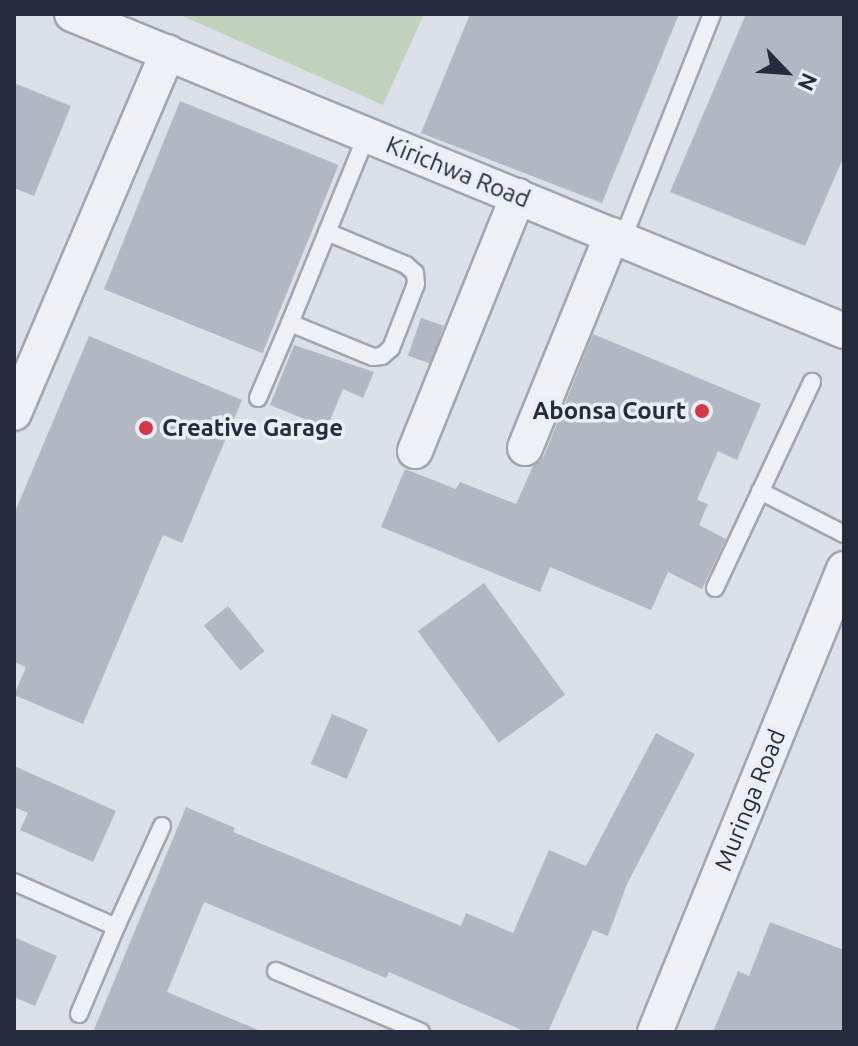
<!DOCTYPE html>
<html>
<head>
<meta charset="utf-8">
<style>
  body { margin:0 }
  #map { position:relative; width:858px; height:1046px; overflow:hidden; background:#dbdfe7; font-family:Ubuntu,sans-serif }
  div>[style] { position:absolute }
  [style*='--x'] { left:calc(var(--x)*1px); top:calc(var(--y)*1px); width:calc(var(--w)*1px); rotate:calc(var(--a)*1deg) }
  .green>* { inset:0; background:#c0d1bc }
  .building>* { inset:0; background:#b2b8c3; transform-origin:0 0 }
  .roads { filter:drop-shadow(2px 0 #a1a6b1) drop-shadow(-2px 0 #a1a6b1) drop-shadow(0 2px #a1a6b1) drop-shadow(0 -2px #a1a6b1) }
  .service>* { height:16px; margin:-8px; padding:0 8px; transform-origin:8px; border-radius:8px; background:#eef0f5 }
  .minor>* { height:34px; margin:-17px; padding:0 17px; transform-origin:17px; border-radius:17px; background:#eef0f5 }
  .dots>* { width:22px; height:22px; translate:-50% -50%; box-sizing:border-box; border:4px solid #eaeef4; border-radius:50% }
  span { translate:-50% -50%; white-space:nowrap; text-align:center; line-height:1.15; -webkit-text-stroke:7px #eaeef4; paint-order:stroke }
  .street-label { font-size:24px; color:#252c3d }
  .poi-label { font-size:24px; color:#252c3d; font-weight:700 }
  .right { translate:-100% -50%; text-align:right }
  .left { translate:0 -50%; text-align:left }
  .frame { position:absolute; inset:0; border:16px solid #252c3d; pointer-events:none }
  .north { position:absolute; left:746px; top:32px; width:80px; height:80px; -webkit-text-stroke:6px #eaeef4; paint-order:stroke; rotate:115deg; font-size:22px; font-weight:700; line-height:32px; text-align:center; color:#252c3d }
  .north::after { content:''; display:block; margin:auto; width:28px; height:36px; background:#252c3d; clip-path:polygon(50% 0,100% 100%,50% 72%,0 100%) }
</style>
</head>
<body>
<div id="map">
  <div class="green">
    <div style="clip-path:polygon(178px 14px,424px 14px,383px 105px)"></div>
  </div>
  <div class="building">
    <div style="clip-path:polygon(470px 14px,679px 14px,602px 203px,421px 133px)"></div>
    <div style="clip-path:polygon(746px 14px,844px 14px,844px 156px,805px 246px,670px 192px)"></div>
    <div style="clip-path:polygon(14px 83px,71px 106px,34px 196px,14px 188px)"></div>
    <div style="left:180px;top:101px;width:171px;height:203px;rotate:22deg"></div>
    <div style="left:421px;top:318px;width:24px;height:40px;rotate:19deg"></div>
    <div style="clip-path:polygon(593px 334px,761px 404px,737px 460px,718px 451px,697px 500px,708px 504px,699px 525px,726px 539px,702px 589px,668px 572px,651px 610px,550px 567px,540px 592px,381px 527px,405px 469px,456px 489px,460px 482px,516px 504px,533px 466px,544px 456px)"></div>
    <div style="clip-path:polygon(89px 336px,242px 400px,182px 543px,163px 535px,83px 724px,14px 695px,26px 667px,14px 662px,14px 514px)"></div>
    <div style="clip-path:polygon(294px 345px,374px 372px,363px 398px,343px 389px,327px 428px,270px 405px)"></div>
    <div style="left:484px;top:583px;width:138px;height:82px;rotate:54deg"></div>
    <div style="left:228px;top:606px;width:58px;height:31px;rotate:51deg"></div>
    <div style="left:332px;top:714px;width:39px;height:54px;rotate:23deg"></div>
    <div style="clip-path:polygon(656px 733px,695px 754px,627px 884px,608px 936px,593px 930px,548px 1032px,526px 1032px,389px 972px,386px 978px,204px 902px,167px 992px,263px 1032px,93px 1032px,186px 807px,235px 828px,233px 832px,461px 926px,466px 913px,513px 933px,549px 850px,586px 866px)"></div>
    <div style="clip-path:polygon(14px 766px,116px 811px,93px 862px,20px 830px,28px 813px,14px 807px)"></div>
    <div style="clip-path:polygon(770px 922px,844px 950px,844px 1032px,713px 1032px,738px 971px,749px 976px)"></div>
    <div style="clip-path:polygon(14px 937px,57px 956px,35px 1006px,14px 997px)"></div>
  </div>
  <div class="roads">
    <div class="service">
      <div style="--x:327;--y:232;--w:86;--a:22.7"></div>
      <div style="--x:406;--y:265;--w:12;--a:42"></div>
      <div style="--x:415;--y:273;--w:11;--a:85"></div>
      <div style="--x:416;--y:284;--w:69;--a:111.3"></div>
      <div style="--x:391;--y:348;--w:12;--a:138"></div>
      <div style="--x:382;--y:356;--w:9;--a:174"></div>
      <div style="--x:373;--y:357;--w:90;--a:-157.7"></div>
      <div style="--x:290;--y:323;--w:204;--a:-67.8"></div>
      <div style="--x:623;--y:238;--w:241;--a:-68.3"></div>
      <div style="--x:258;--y:398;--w:82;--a:-66.9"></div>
      <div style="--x:760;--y:491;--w:94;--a:27.1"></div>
      <div style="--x:715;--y:588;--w:228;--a:-64.8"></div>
      <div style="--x:14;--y:882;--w:111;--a:23.8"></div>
      <div style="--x:116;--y:927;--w:111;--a:-65.5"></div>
      <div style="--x:276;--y:971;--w:157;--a:22.8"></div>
      <div style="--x:79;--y:1014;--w:95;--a:-67"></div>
    </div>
    <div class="minor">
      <div style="--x:72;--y:14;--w:835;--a:22.32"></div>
      <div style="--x:14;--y:413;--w:392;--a:-66.9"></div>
      <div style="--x:525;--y:448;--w:230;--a:-67.8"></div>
      <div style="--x:415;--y:451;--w:275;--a:-68"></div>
      <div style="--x:655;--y:1032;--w:500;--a:-67.79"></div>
    </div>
  </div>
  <div class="dots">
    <div style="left:702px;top:411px;background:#d43847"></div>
    <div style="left:146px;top:428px;background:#d43847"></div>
  </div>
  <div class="street-label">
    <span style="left:458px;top:172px;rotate:22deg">Kirichwa Road</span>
    <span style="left:750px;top:800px;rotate:-68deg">Muringa Road</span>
  </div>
  <div class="poi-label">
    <span class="right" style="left:686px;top:411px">Abonsa Court</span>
    <span class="left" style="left:162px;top:428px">Creative Garage</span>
  </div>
  <div class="frame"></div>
  <div class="north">N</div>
</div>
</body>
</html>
